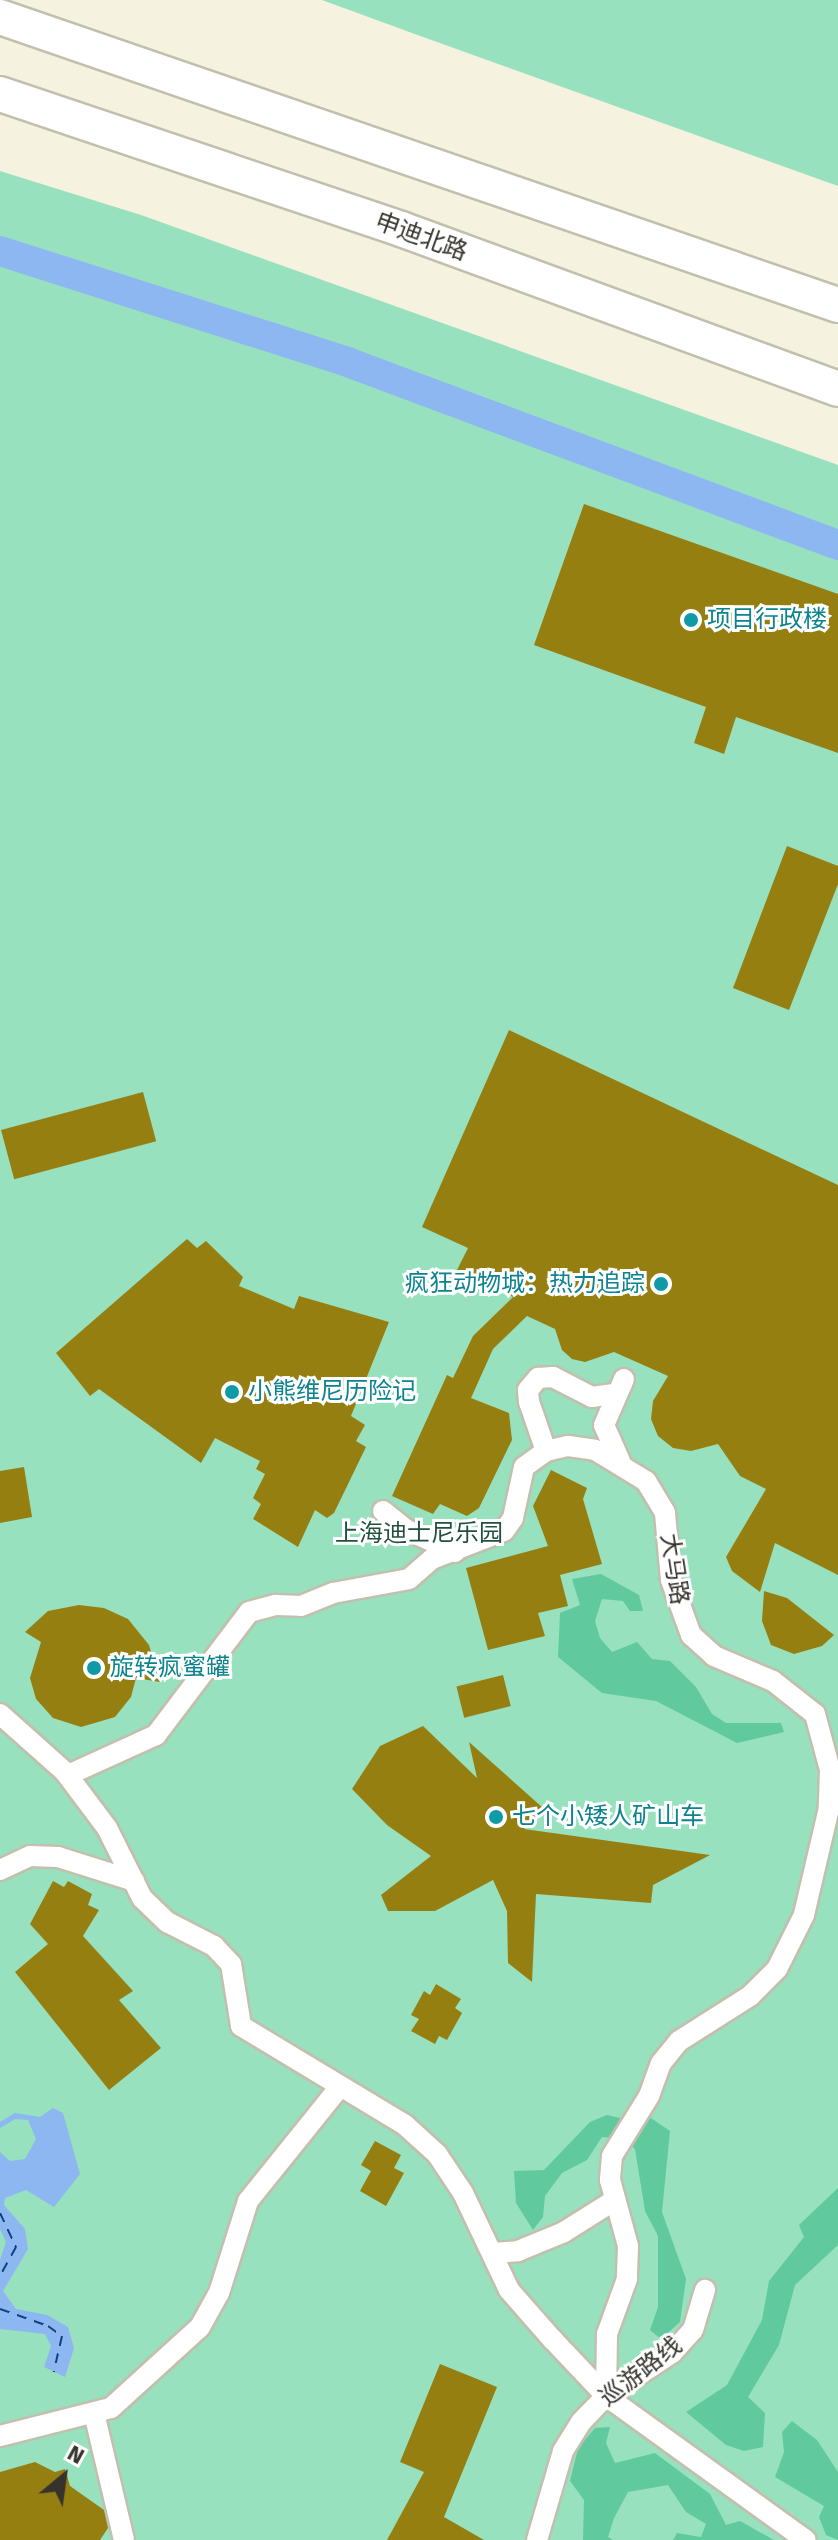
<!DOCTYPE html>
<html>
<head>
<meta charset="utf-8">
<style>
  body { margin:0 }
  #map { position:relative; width:838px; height:2540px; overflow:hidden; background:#f6f2e0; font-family:"Fira Sans","Noto Sans SC",sans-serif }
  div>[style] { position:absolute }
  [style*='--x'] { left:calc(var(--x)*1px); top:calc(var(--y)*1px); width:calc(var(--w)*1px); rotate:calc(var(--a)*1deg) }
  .green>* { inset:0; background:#97e1bf }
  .forest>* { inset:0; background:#60ca9e }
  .water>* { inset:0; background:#8db7f1 }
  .canal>* { height:30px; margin:-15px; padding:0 15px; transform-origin:15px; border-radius:15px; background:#8db7f1 }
  .ferry>* { height:2px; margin-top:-1px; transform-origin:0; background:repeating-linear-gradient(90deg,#0f4181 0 10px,transparent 0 18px) }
  .building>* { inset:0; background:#967f11; transform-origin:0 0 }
  .roads { filter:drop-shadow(2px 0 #c3bfad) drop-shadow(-2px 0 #c3bfad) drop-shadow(0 2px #c3bfad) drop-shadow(0 -2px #c3bfad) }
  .pedestrian>* { height:20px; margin:-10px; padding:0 10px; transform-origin:10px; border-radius:10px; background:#fff }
  .tertiary>* { height:34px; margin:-17px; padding:0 17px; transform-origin:17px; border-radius:17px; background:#fff }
  .dots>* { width:22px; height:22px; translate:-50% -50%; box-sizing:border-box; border:4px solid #fff; border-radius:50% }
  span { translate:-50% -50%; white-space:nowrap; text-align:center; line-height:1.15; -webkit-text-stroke:6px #fff; paint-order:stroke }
  .street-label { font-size:24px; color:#35332c }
  .culture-label { font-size:24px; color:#0d838f }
  .left { translate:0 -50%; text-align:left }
  .right { translate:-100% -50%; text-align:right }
  .park-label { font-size:24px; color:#23503e }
  .north { position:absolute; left:24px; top:2436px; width:80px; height:80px; -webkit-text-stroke:6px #fff; paint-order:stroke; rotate:29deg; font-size:22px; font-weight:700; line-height:32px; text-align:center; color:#35332c }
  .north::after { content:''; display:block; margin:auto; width:28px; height:36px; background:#35332c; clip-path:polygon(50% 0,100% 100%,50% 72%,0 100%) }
</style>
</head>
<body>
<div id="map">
  <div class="green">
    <div style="clip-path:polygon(322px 0,838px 0,838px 186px,412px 33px)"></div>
    <div style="clip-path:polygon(0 171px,141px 215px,838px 465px,838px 2540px,0 2540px)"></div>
  </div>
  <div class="forest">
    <div style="clip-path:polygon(601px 1574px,639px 1595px,643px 1611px,630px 1611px,623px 1601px,602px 1599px,595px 1621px,600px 1638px,612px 1652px,637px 1642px,652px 1659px,670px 1661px,696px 1687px,712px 1714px,726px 1723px,781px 1723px,784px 1732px,737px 1743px,656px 1701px,602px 1693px,558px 1657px,560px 1613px,580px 1605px,572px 1579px)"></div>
    <div style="clip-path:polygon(639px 2110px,670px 2131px,662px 2212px,686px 2279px,680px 2322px,661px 2339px,650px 2330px,658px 2307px,658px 2236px,645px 2211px,635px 2149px,623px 2139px,602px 2137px,587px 2160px,562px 2173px,545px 2196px,543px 2217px,533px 2230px,516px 2203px,514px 2171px,544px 2170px,590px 2122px,607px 2115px,633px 2121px)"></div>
    <div style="clip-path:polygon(838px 2188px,838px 2245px,795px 2285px,779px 2345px,748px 2397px,765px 2413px,763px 2447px,744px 2451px,726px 2445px,686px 2412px,727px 2385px,762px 2320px,769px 2281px,804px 2237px,799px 2225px)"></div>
    <div style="clip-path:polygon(792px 2421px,817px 2440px,838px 2472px,838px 2540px,826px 2535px,819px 2517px,824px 2506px,775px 2477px,784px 2452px,782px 2432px)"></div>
    <div style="clip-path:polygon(610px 2427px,606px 2443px,615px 2463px,655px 2453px,710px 2494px,726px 2525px,740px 2521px,774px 2540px,673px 2540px,677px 2533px,701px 2537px,706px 2524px,686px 2512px,668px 2485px,628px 2492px,614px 2518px,608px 2537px,613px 2540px,583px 2540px,584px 2500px,570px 2481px,578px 2448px,595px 2428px)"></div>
  </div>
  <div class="water">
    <div style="clip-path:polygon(53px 2108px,63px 2113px,80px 2174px,54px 2207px,26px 2190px,5px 2198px,4px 2205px,25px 2229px,28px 2249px,3px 2291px,16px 2309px,47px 2315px,68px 2327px,74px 2348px,65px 2377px,44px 2367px,51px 2346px,45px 2334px,0 2329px,0 2260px,6px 2242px,0 2229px,0 2152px,10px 2161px,25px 2159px,36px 2139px,28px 2120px,15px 2119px,0 2128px,0 2122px,15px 2113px,40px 2117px)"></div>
  </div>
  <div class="canal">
    <div style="--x:0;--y:251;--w:367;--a:17.7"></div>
    <div style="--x:350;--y:363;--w:521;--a:20.45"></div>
  </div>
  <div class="ferry">
    <div style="--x:0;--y:2213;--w:38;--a:65"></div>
    <div style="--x:16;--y:2247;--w:33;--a:119"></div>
    <div style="--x:0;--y:2309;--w:51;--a:19.5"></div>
    <div style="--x:48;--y:2326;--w:17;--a:36"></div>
    <div style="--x:62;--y:2336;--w:37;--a:103"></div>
  </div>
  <div class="building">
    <div style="clip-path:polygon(584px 504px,838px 594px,838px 753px,736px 717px,724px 754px,694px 743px,706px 707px,534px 645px)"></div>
    <div style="clip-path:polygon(787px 846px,838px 866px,838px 884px,789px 1010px,733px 988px)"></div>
    <div style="clip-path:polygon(509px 1030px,838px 1185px,838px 1575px,775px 1543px,760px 1592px,732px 1571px,726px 1557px,766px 1489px,740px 1476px,718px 1444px,691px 1451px,673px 1448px,658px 1436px,651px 1419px,653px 1401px,668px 1376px,614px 1352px,585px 1362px,572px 1359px,562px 1350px,555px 1329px,527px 1316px,493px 1349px,471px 1398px,509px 1413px,512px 1440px,479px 1508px,467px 1516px,440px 1504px,433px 1514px,392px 1496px,447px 1375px,453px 1378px,473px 1336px,513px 1297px,456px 1272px,468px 1248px,422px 1227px)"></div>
    <div style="left:143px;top:1092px;width:51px;height:147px;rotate:75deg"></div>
    <div style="clip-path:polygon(187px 1239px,197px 1248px,206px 1241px,243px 1277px,239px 1286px,294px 1309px,299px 1296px,389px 1322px,351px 1416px,365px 1425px,356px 1441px,366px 1447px,334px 1513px,327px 1518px,315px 1510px,298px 1547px,253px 1519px,261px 1504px,253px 1498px,265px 1474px,256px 1469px,260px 1461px,215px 1438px,201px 1463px,99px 1389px,90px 1396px,56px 1353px)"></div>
    <div style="clip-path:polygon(24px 1467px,32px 1517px,0 1523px,0 1471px)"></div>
    <div style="clip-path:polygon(551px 1470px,587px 1488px,583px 1499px,602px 1564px,560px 1575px,568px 1606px,538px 1613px,545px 1636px,488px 1650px,466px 1568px,548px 1546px,533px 1506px)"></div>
    <div style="clip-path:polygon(764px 1591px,787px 1598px,834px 1635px,822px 1646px,794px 1654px,771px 1645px,762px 1621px)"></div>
    <div style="clip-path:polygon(79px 1605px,104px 1608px,128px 1619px,149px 1645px,160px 1682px,136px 1678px,131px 1697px,115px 1717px,81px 1727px,53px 1718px,36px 1699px,30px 1678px,41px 1642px,25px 1632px,48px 1611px)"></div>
    <div style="left:503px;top:1675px;width:32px;height:48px;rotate:76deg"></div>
    <div style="clip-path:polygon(423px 1726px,477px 1778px,469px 1742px,543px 1808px,524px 1829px,710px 1855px,653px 1885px,651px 1903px,536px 1894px,532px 1982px,508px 1963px,507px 1911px,493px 1880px,435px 1911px,388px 1911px,381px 1895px,431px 1856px,387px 1825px,352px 1789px,380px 1746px)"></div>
    <div style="clip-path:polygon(53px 1881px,64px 1887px,68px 1881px,92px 1894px,88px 1905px,99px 1910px,83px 1936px,133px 1991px,119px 2000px,161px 2048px,109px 2090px,15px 1972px,48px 1944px,30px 1924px)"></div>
    <div style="clip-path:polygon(436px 1984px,461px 1999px,455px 2008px,462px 2013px,447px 2040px,439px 2036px,435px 2044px,411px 2031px,419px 2019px,411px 2015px,424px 1991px,430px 1995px)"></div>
    <div style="clip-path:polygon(375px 2141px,401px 2155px,394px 2168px,404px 2173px,386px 2206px,360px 2191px,371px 2171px,361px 2165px)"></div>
    <div style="clip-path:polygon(440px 2364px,497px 2387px,444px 2517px,484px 2540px,387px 2540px,424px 2472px,400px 2462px)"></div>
    <div style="clip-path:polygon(35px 2462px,55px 2472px,65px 2469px,70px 2486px,104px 2510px,108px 2528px,100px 2540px,0 2540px,0 2472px)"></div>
  </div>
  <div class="roads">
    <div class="pedestrian">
      <div style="--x:546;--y:1451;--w:52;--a:-109.1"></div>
      <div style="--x:529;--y:1402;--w:12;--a:-95"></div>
      <div style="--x:528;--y:1390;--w:16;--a:-50"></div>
      <div style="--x:538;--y:1378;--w:15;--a:-4"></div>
      <div style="--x:553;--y:1377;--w:44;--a:27.1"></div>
      <div style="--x:592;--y:1397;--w:22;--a:-8"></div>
      <div style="--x:620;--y:1461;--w:39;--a:-114"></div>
      <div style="--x:604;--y:1425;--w:50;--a:-66.5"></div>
      <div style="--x:383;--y:1511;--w:28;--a:39"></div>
      <div style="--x:405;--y:1529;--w:55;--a:24.7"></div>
      <div style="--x:0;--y:1714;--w:87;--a:41.7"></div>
      <div style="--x:65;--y:1772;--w:70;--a:53.1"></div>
      <div style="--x:107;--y:1828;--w:78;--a:63.4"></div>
      <div style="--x:142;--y:1898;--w:35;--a:44"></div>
      <div style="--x:167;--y:1922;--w:53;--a:27.1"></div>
      <div style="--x:214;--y:1946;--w:25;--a:47"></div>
      <div style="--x:231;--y:1964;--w:63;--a:80.8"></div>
      <div style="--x:241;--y:2026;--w:192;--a:31.1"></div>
      <div style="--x:405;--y:2125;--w:43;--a:42.2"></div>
      <div style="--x:437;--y:2154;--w:47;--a:56.3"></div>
      <div style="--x:463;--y:2193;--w:107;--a:64.6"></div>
      <div style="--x:509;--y:2290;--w:67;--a:48.7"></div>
      <div style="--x:553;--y:2340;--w:77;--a:46.6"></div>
      <div style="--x:606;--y:2396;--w:246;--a:35.8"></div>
      <div style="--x:68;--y:1775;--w:97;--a:-24.4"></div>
      <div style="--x:156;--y:1735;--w:154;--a:-52.9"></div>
      <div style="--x:249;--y:1612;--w:28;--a:-15"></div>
      <div style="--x:276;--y:1605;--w:25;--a:2"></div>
      <div style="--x:301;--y:1606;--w:35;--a:-22"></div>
      <div style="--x:333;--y:1593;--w:77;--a:-10.4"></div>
      <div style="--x:409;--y:1579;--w:30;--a:-41"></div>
      <div style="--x:432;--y:1559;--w:77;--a:-21.3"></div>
      <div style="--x:504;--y:1531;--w:16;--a:-55"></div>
      <div style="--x:513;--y:1518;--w:52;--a:-77.8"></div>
      <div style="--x:524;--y:1467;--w:27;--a:-36"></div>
      <div style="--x:546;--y:1451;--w:23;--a:-13"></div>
      <div style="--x:568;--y:1446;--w:27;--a:8"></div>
      <div style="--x:595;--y:1450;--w:60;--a:31.3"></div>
      <div style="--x:646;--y:1481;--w:37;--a:59"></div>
      <div style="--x:665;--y:1513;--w:67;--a:84.9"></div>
      <div style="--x:671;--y:1580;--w:59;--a:70"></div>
      <div style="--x:691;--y:1635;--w:31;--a:42"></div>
      <div style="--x:714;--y:1656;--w:64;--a:23"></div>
      <div style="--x:773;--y:1681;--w:53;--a:38.2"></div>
      <div style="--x:815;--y:1714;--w:58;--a:75"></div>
      <div style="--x:830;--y:1770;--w:38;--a:92"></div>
      <div style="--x:829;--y:1808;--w:110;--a:103.2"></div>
      <div style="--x:804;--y:1915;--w:60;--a:116.6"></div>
      <div style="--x:777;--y:1969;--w:38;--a:135"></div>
      <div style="--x:750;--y:1996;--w:84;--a:147.6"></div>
      <div style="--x:679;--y:2041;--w:28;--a:129"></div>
      <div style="--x:661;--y:2063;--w:35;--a:110"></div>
      <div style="--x:649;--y:2096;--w:70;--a:121.7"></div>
      <div style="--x:612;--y:2156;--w:24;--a:95"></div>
      <div style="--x:610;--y:2180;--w:68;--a:74.7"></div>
      <div style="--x:628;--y:2246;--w:33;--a:92"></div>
      <div style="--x:627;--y:2279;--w:59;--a:110"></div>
      <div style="--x:607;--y:2334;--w:62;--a:90.9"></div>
      <div style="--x:0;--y:1870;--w:33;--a:-25"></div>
      <div style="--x:30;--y:1856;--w:28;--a:2"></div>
      <div style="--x:58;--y:1857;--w:80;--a:17.5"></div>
      <div style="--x:492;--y:2253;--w:26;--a:-4"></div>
      <div style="--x:518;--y:2251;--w:50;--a:-22.4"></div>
      <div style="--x:564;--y:2232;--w:60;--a:-32.1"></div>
      <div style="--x:94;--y:2413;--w:130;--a:76.7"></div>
      <div style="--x:0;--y:2436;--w:114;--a:-14.2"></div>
      <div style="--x:111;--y:2408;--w:120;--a:-42.3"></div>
      <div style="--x:200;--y:2327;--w:39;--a:-61"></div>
      <div style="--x:219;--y:2293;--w:96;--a:-72.5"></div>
      <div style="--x:248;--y:2201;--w:145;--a:-51.2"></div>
      <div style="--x:537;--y:2540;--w:93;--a:-73.7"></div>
      <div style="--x:563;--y:2451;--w:34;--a:-58"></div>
      <div style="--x:581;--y:2422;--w:36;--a:-46"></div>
      <div style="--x:606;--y:2396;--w:79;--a:-33.1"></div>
      <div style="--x:672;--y:2353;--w:31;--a:-48"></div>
      <div style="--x:693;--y:2330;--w:42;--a:-73.3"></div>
    </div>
    <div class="tertiary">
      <div style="--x:0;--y:17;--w:886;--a:18.97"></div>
      <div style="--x:0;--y:94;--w:423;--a:18.6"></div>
      <div style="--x:401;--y:229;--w:465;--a:20.1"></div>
    </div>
  </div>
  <div class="dots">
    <div style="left:691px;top:620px;background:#0f9aa8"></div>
    <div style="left:661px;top:1284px;background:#0f9aa8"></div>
    <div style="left:232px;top:1392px;background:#0f9aa8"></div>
    <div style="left:94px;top:1668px;background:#0f9aa8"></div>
    <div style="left:496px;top:1817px;background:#0f9aa8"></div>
  </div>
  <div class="street-label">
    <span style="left:421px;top:237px;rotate:20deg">申迪北路</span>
    <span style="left:674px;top:1569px;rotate:81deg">大马路</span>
    <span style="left:641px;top:2372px;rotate:-38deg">巡游路线</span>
  </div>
  <div class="culture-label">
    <span class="left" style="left:707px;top:620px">项目行政楼</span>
    <span class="right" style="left:645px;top:1284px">疯狂动物城：热力追踪</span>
    <span class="left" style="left:248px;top:1392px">小熊维尼历险记</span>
    <span class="left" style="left:110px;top:1668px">旋转疯蜜罐</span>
    <span class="left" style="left:512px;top:1817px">七个小矮人矿山车</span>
  </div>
  <div class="park-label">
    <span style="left:419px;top:1534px">上海迪士尼乐园</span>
  </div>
  <div class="north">N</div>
</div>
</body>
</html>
